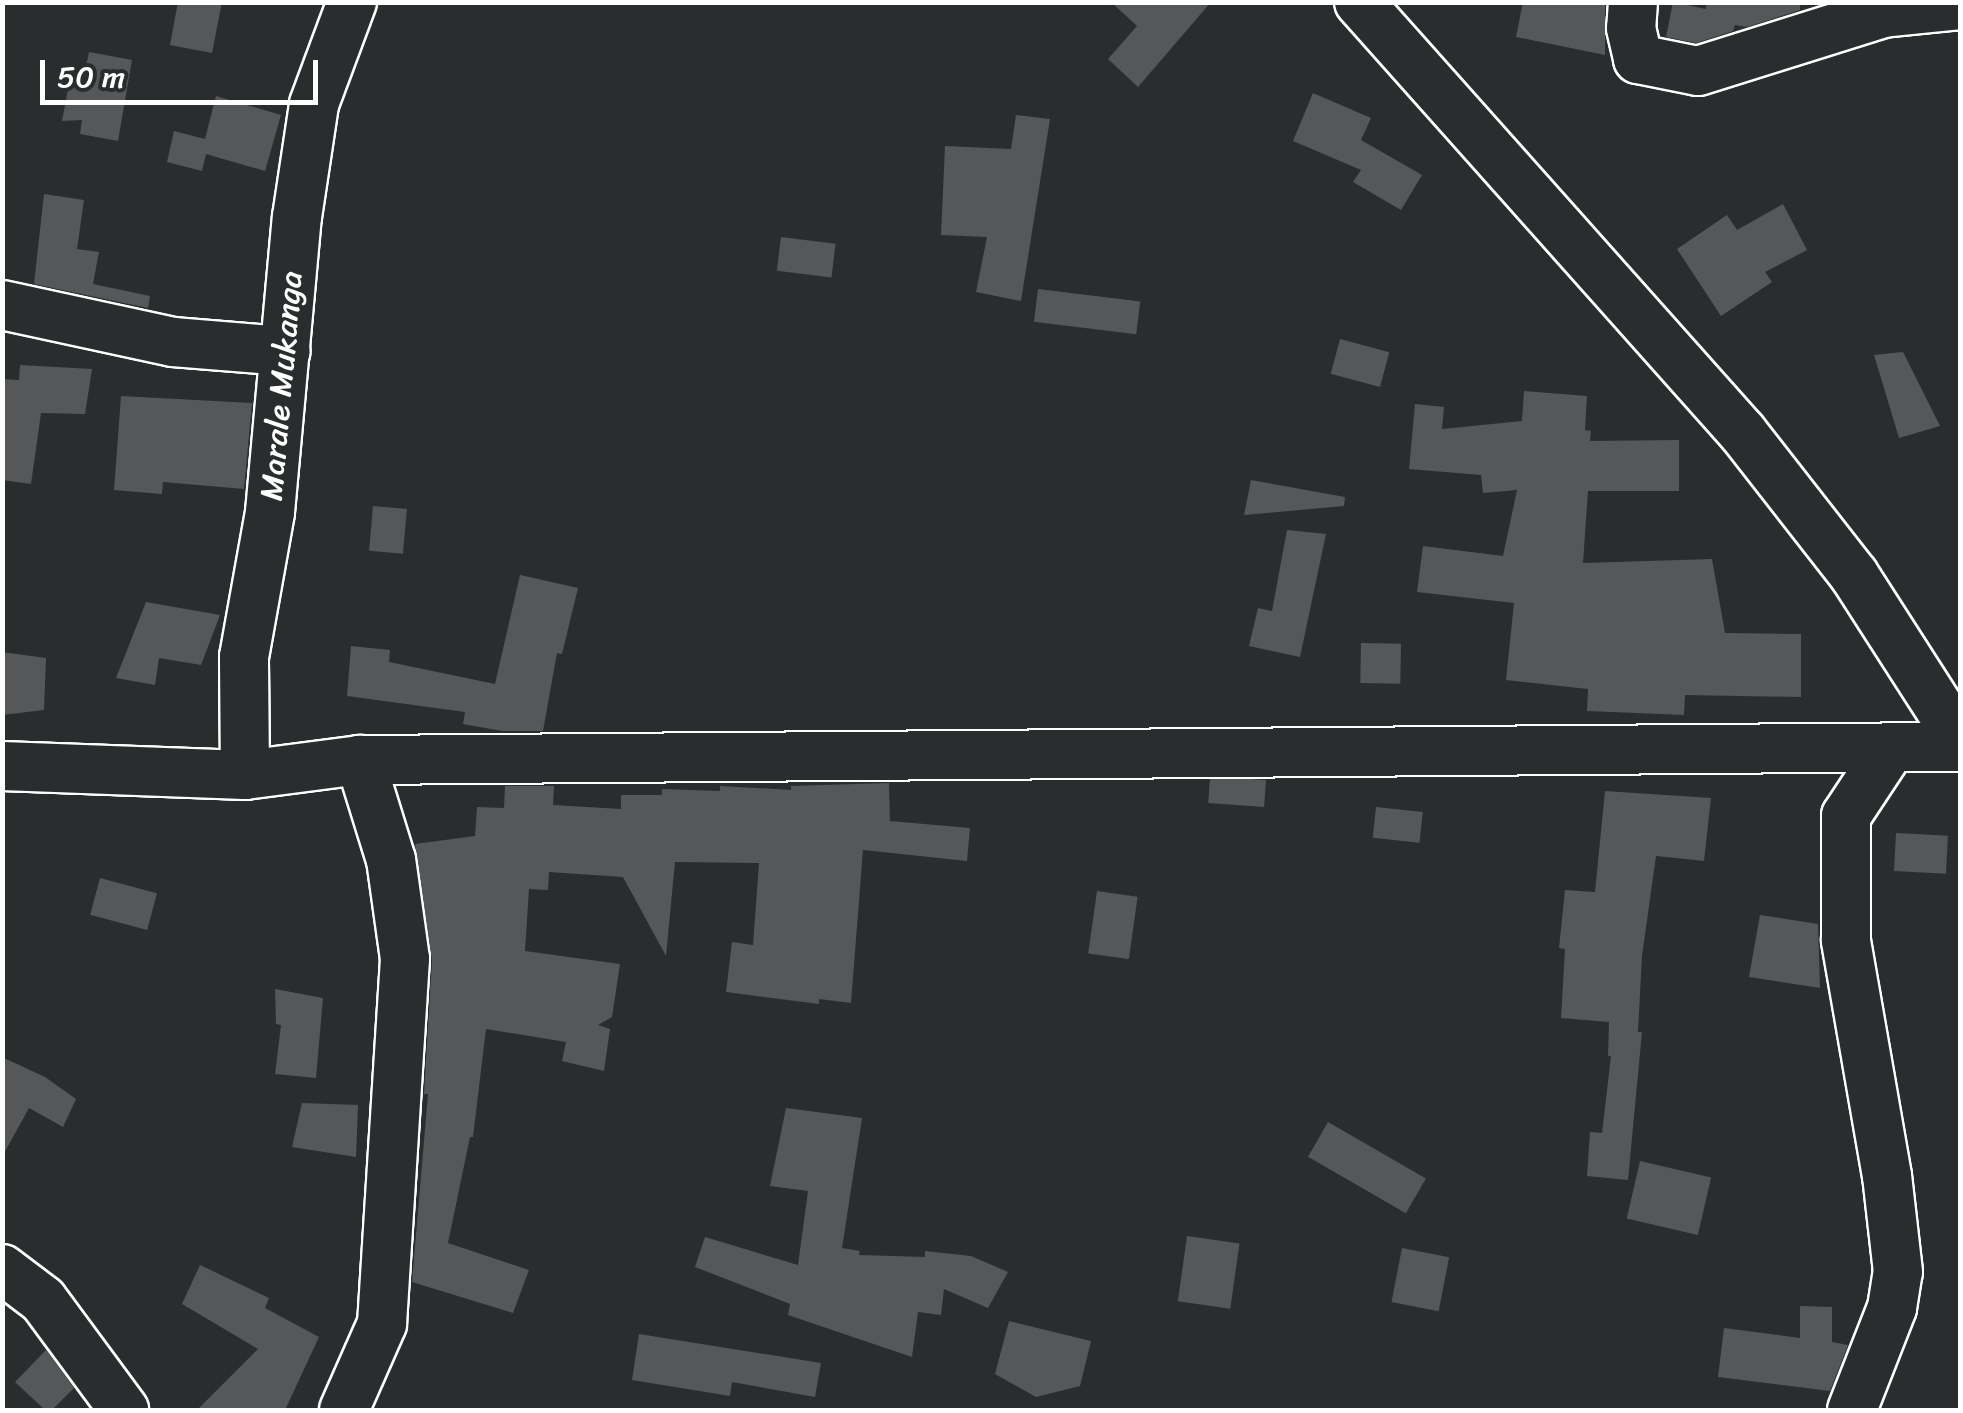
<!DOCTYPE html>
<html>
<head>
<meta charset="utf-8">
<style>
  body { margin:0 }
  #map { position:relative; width:1963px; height:1413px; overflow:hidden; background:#2a2d2e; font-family:Sriracha,sans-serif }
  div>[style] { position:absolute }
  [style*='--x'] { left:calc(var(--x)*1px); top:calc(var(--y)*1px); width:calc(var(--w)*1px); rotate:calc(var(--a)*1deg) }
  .building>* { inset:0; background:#555758; transform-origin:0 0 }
  .roads { filter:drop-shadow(2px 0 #fff) drop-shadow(-2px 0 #fff) drop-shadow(0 2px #fff) drop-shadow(0 -2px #fff) }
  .minor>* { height:48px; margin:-24px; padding:0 24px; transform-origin:24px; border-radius:24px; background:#2a2d2e }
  span { translate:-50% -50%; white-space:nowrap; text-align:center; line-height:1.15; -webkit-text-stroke:10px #2a2d2e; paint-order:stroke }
  .street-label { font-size:32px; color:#fff }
  .frame { position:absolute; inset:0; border:5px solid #fff; pointer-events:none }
  .scale { position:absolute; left:40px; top:60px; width:278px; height:45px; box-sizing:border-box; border:5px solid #fff; border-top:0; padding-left:12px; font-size:30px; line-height:35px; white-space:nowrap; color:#fff; -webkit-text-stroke:8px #2a2d2e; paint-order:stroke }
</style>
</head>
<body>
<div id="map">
  <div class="building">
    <div style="clip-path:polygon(178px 2px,222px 2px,212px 53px,170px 45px)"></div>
    <div style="clip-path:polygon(1111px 2px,1211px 2px,1138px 87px,1108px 59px,1137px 26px)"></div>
    <div style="clip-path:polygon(1523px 2px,1605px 2px,1605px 55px,1516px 37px)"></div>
    <div style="clip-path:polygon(1673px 2px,1706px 9px,1706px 2px,1800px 2px,1800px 10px,1747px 27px,1735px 25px,1733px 31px,1696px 43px,1666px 37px)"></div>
    <div style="clip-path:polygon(89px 52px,132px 60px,118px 141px,80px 134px,82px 120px,62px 121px,71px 73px,84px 75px)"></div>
    <div style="clip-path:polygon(1313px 93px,1371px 118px,1361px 140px,1422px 175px,1401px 210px,1353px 182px,1361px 170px,1293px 141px)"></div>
    <div style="clip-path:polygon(216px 96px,281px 115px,265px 171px,206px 154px,202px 171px,167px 162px,174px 131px,205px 139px)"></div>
    <div style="clip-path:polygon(1016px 115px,1050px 119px,1021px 301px,976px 292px,987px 237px,941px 235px,945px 146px,1011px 149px)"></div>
    <div style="clip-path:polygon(44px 194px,84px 200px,77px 249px,99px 252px,93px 284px,150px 296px,148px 308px,34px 284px)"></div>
    <div style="clip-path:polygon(1783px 204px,1807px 250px,1765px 272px,1772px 282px,1721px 316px,1677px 249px,1727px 215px,1737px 230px)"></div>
    <div style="left:781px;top:237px;width:55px;height:34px;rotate:7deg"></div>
    <div style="left:1038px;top:289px;width:103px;height:33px;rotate:7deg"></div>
    <div style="left:1340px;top:339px;width:51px;height:36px;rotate:15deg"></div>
    <div style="clip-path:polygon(1903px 352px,1940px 426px,1899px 438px,1874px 355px)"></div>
    <div style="clip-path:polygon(20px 365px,92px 369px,85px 414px,41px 413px,31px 484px,2px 480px,2px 379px,19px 380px)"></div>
    <div style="clip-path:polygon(1524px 391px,1587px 396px,1585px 430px,1591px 431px,1590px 441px,1679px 440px,1679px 491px,1588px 491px,1583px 563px,1712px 559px,1725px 633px,1801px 634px,1801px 697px,1685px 695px,1684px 715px,1587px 711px,1588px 689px,1506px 680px,1514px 603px,1417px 592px,1423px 546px,1503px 556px,1517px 490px,1483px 493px,1481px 475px,1409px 469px,1415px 404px,1444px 407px,1442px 429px,1522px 421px)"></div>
    <div style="clip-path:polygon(121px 396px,252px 403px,244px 489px,163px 482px,162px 494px,114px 490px)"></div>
    <div style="clip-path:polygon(1251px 480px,1345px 497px,1344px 506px,1244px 515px)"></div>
    <div style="left:373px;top:506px;width:34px;height:45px;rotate:5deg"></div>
    <div style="clip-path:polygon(1287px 530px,1326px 534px,1300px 657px,1249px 646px,1258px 608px,1272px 611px)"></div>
    <div style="clip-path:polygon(520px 575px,578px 588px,562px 654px,557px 653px,543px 731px,502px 731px,463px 724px,465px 712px,347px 696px,351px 646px,390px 650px,389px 662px,495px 684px)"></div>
    <div style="clip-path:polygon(146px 602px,220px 615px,201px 665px,159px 658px,155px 685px,116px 678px)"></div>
    <div style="left:1361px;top:643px;width:40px;height:40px;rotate:1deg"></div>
    <div style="clip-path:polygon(2px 652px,46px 658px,44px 710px,2px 715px)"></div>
    <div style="left:1266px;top:780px;width:27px;height:56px;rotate:94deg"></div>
    <div style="clip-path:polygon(889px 783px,890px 821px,970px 828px,967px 861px,863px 850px,851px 1003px,819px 999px,819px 1004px,726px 992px,732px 942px,753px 945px,759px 863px,675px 862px,666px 956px,623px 877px,549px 872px,548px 890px,529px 889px,525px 951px,620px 964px,612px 1017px,598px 1025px,610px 1029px,604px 1071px,562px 1061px,566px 1042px,486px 1029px,473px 1137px,470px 1137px,448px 1243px,529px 1270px,513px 1313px,412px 1282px,428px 1094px,424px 1094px,432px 961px,415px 844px,475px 836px,477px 807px,504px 808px,505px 786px,554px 786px,553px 805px,621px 809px,621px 795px,662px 795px,662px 789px,720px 791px,720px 786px,791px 790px,791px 786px)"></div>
    <div style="clip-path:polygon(1605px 791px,1711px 798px,1704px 861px,1656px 856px,1642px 956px,1638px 1032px,1642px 1032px,1628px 1180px,1587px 1176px,1590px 1132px,1602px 1133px,1611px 1056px,1608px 1056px,1609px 1022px,1561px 1018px,1565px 949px,1559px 948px,1565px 890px,1595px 892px)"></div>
    <div style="left:1376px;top:807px;width:47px;height:31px;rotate:6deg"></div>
    <div style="left:1896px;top:833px;width:52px;height:38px;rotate:3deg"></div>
    <div style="left:100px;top:878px;width:59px;height:38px;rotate:15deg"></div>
    <div style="left:1097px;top:891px;width:41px;height:63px;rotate:8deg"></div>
    <div style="clip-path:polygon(1760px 915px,1818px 924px,1820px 988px,1749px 977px)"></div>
    <div style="clip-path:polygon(275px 989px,323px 998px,316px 1078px,275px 1074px,281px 1025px,276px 1024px)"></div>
    <div style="clip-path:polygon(2px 1057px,45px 1077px,76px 1099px,63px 1127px,29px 1108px,2px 1157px)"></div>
    <div style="clip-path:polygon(302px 1103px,358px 1105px,356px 1157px,292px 1147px)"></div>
    <div style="clip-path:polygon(786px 1108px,862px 1118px,842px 1248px,860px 1251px,859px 1255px,925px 1257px,925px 1251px,971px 1256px,1008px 1272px,988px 1308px,944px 1289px,941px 1315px,918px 1312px,912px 1357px,788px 1315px,790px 1304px,695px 1267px,705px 1237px,798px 1265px,808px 1191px,770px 1186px)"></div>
    <div style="left:1328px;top:1122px;width:113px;height:40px;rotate:30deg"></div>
    <div style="left:1640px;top:1161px;width:73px;height:59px;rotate:13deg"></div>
    <div style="left:1187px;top:1236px;width:53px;height:66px;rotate:8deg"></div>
    <div style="left:1402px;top:1248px;width:48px;height:55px;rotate:11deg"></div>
    <div style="clip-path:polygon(200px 1265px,269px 1298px,265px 1308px,319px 1337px,285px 1410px,197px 1410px,258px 1349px,182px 1304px)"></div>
    <div style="clip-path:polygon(1800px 1306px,1832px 1307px,1832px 1342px,1848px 1345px,1830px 1391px,1718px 1377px,1724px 1328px,1800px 1338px)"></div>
    <div style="clip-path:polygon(1009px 1321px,1091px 1341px,1080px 1386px,1036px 1397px,995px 1374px)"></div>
    <div style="clip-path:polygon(639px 1334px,821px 1363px,815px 1397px,732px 1382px,730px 1396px,632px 1380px)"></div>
    <div style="clip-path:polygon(46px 1350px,74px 1388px,52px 1410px,45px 1410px,15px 1382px)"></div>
  </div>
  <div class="roads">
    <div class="minor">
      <div style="--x:1359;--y:2;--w:577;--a:48.3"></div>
      <div style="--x:1743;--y:433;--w:180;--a:52"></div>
      <div style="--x:1854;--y:575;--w:196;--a:57.3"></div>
      <div style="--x:1633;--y:2;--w:26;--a:94"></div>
      <div style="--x:1631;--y:28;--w:32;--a:77"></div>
      <div style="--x:1638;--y:59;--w:61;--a:11.3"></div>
      <div style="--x:1698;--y:71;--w:194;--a:-17.4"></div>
      <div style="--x:1883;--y:13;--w:77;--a:-5.9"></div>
      <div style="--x:2;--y:305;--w:175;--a:12.2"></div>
      <div style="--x:173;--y:342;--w:113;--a:4.6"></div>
      <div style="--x:2;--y:766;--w:243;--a:2.1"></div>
      <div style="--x:245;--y:775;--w:116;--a:-7.4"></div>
      <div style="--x:360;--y:760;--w:1600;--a:-0.47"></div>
      <div style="--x:245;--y:775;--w:118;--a:-90.5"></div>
      <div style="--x:244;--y:657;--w:147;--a:-79.8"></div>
      <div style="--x:270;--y:512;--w:296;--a:-84.8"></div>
      <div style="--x:297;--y:217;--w:114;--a:-81.4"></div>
      <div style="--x:314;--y:104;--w:109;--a:-69.6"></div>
      <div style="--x:2;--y:1269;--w:51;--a:37.1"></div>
      <div style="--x:43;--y:1300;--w:137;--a:53.6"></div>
      <div style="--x:344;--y:1410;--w:94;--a:-66.2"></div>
      <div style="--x:382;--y:1324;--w:366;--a:-86.4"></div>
      <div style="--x:405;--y:959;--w:100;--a:-98"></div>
      <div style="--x:391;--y:860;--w:105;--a:-107.2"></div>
      <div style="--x:1852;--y:1410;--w:110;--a:-68.6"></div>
      <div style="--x:1892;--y:1308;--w:36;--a:-81"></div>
      <div style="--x:1898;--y:1272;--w:97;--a:-96.5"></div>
      <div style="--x:1887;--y:1176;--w:240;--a:-99.9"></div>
      <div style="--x:1846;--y:940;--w:124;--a:-90"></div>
      <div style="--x:1846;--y:816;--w:82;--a:-56.5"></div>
    </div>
  </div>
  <div class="street-label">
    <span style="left:282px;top:386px;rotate:-85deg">Marale Mukanga</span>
  </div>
  <div class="frame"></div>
  <div class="scale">50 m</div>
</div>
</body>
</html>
